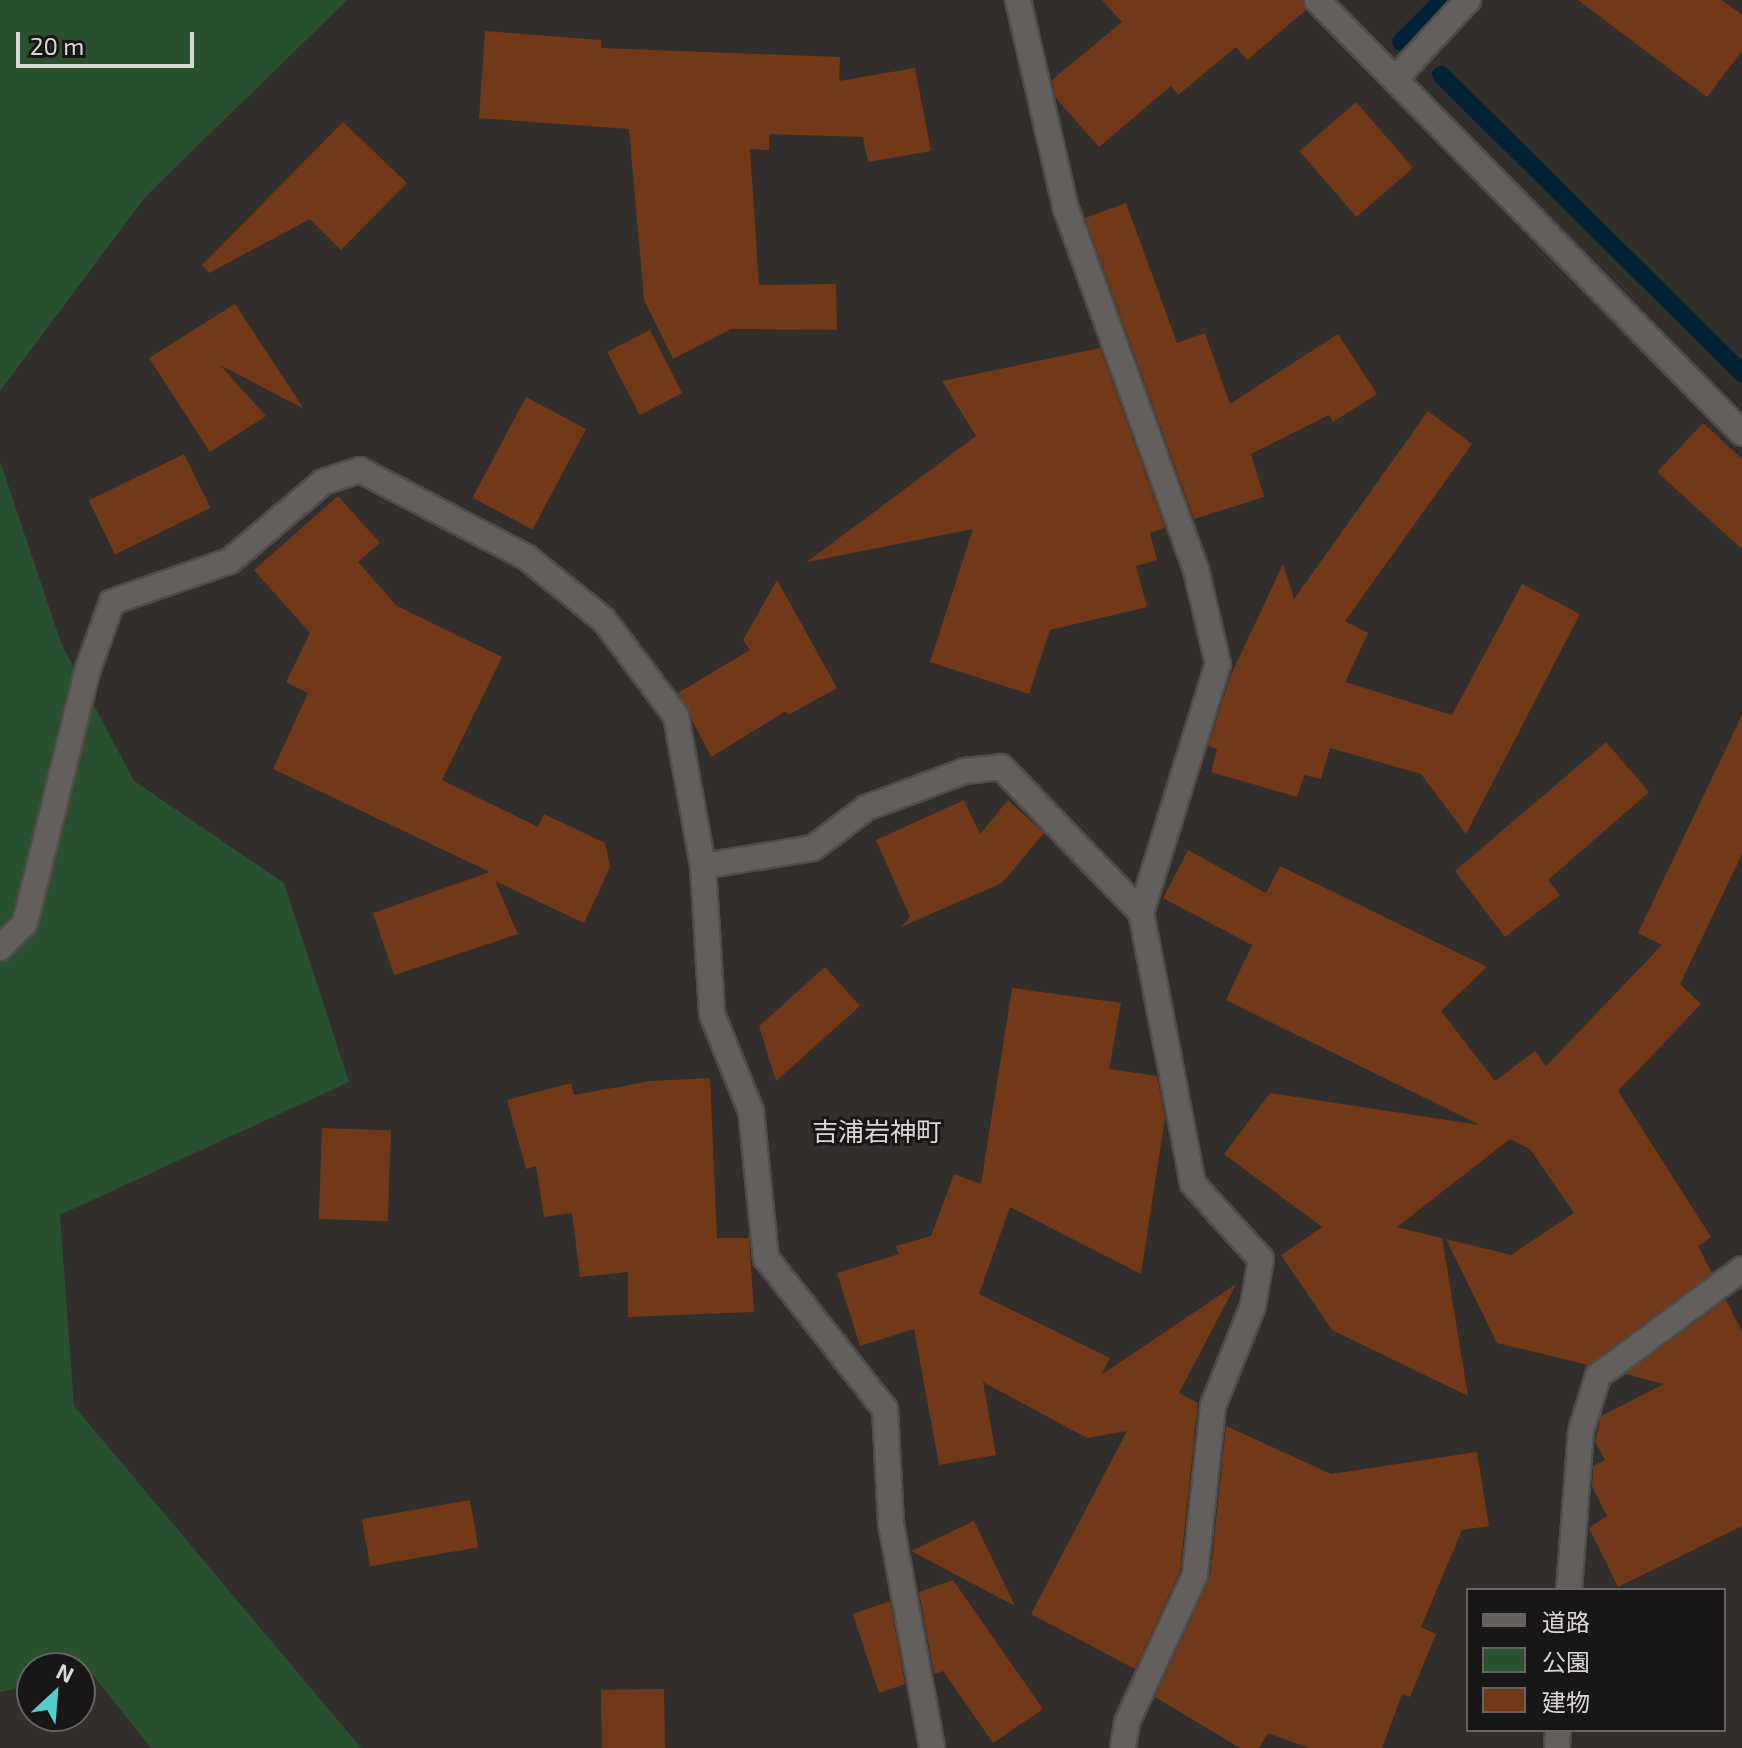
<!DOCTYPE html>
<html>
<head>
<meta charset="utf-8">
<style>
  body { margin:0 }
  #map { position:relative; width:1742px; height:1748px; overflow:hidden; background:#322e2c; font-family:"Exo 2","Noto Sans JP",sans-serif }
  div>[style] { position:absolute }
  [style*='--x'] { left:calc(var(--x)*1px); top:calc(var(--y)*1px); width:calc(var(--w)*1px); rotate:calc(var(--a)*1deg) }
  .green>* { inset:0; background:#295130 }
  .stream>* { height:18px; margin:-9px; padding:0 9px; transform-origin:9px; border-radius:9px; background:#002235 }
  .building>* { inset:0; background:#713917; transform-origin:0 0 }
  .roads { filter:drop-shadow(2px 0 #4f4c4a) drop-shadow(-2px 0 #4f4c4a) drop-shadow(0 2px #4f4c4a) drop-shadow(0 -2px #4f4c4a) }
  .service>* { height:24px; margin:-12px; padding:0 12px; transform-origin:12px; border-radius:12px; background:#635f5d }
  .minor>* { height:24px; margin:-12px; padding:0 12px; transform-origin:12px; border-radius:12px; background:#635f5d }
  span { translate:-50% -50%; white-space:nowrap; text-align:center; line-height:1.15; -webkit-text-stroke:6px #181616; paint-order:stroke }
  .neighbourhood-label { font-size:26px; color:#d9d7d5 }
  .legend { position:absolute; left:1466px; top:1588px; width:260px; height:144px; box-sizing:border-box; background:#181616; border:2px solid #656362; margin:0; padding:10px 14px; list-style:none; font-size:24px; color:#d9d7d5 }
  .legend li { display:flex; align-items:center; gap:16px; height:40px }
  .legend b { width:40px; border:2px solid #656362 }
  .north { position:absolute; left:16px; top:1652px; width:80px; height:80px; box-sizing:border-box; background:#181616; border:2px solid #656362; border-radius:50%; rotate:26deg; font-size:22px; font-weight:700; line-height:32px; text-align:center; color:#d9d7d5 }
  .north::after { content:''; display:block; margin:auto; width:28px; height:36px; background:#53cdcb; clip-path:polygon(50% 0,100% 100%,50% 72%,0 100%) }
  .scale { position:absolute; left:16px; top:32px; width:178px; height:36px; box-sizing:border-box; border:4px solid #d9d7d5; border-top:0; padding-left:10px; font-size:24px; line-height:28px; white-space:nowrap; color:#d9d7d5; -webkit-text-stroke:6px #181616; paint-order:stroke }
</style>
</head>
<body>
<div id="map">
  <div class="green">
    <div style="clip-path:polygon(0 0,347px 0,145px 197px,0 391px)"></div>
    <div style="clip-path:polygon(0 461px,61px 643px,134px 781px,284px 883px,349px 1082px,60px 1215px,74px 1406px,361px 1748px,151px 1748px,90px 1671px,80px 1673px,80px 1668px,32px 1668px,32px 1685px,0 1692px)"></div>
  </div>
  <div class="stream">
    <div style="--x:1401;--y:42;--w:59;--a:-45"></div>
    <div style="--x:1441;--y:75;--w:424;--a:44.7"></div>
  </div>
  <div class="building">
    <div style="clip-path:polygon(1102px 0,1302px 0,1306px 10px,1247px 60px,1236px 47px,1178px 95px,1171px 86px,1099px 147px,1055px 97px,1052px 80px,1122px 22px)"></div>
    <div style="clip-path:polygon(1578px 0,1722px 0,1742px 15px,1742px 51px,1707px 97px)"></div>
    <div style="clip-path:polygon(485px 31px,601px 40px,601px 48px,840px 57px,839px 81px,915px 68px,931px 151px,868px 162px,863px 137px,769px 134px,769px 150px,750px 149px,759px 285px,836px 284px,837px 330px,731px 329px,673px 359px,644px 300px,629px 129px,479px 118px)"></div>
    <div style="left:1356px;top:102px;width:87px;height:75px;rotate:49deg"></div>
    <div style="clip-path:polygon(343px 122px,407px 183px,341px 250px,310px 219px,209px 273px,202px 265px)"></div>
    <div style="clip-path:polygon(1126px 203px,1177px 343px,1205px 333px,1230px 404px,1338px 334px,1377px 394px,1333px 422px,1329px 415px,1251px 454px,1264px 497px,1194px 519px,1085px 218px)"></div>
    <div style="clip-path:polygon(235px 304px,304px 409px,220px 365px,266px 416px,210px 452px,149px 358px)"></div>
    <div style="left:650px;top:330px;width:71px;height:48px;rotate:63deg"></div>
    <div style="clip-path:polygon(1100px 348px,1165px 528px,1150px 533px,1157px 560px,1136px 566px,1147px 607px,1050px 630px,1029px 694px,930px 662px,973px 529px,807px 562px,976px 436px,942px 381px)"></div>
    <div style="left:526px;top:397px;width:68px;height:114px;rotate:28deg"></div>
    <div style="clip-path:polygon(1428px 411px,1472px 444px,1345px 621px,1368px 633px,1345px 682px,1452px 715px,1522px 584px,1580px 614px,1466px 834px,1421px 774px,1330px 748px,1321px 779px,1304px 775px,1297px 797px,1211px 772px,1217px 749px,1208px 746px,1230px 677px,1283px 564px,1294px 599px)"></div>
    <div style="clip-path:polygon(1703px 423px,1742px 459px,1742px 549px,1657px 472px)"></div>
    <div style="left:184px;top:454px;width:60px;height:106px;rotate:64deg"></div>
    <div style="clip-path:polygon(338px 496px,380px 543px,358px 562px,397px 606px,502px 657px,442px 780px,538px 827px,544px 814px,605px 843px,610px 867px,584px 923px,495px 881px,518px 934px,394px 975px,373px 913px,490px 872px,273px 769px,308px 693px,286px 682px,310px 633px,254px 570px)"></div>
    <div style="clip-path:polygon(777px 580px,837px 688px,788px 715px,786px 711px,711px 757px,678px 693px,750px 650px,743px 640px)"></div>
    <div style="clip-path:polygon(1742px 715px,1742px 854px,1680px 984px,1701px 1004px,1618px 1091px,1711px 1237px,1698px 1246px,1712px 1273px,1588px 1365px,1497px 1343px,1446px 1239px,1511px 1255px,1574px 1213px,1530px 1149px,1510px 1139px,1397px 1227px,1442px 1238px,1468px 1396px,1332px 1330px,1281px 1255px,1322px 1227px,1224px 1154px,1270px 1093px,1480px 1125px,1226px 1000px,1252px 945px,1163px 898px,1188px 850px,1266px 893px,1280px 866px,1487px 967px,1441px 1011px,1495px 1081px,1535px 1051px,1546px 1066px,1662px 945px,1638px 933px)"></div>
    <div style="clip-path:polygon(1606px 742px,1649px 792px,1548px 880px,1560px 895px,1505px 937px,1455px 871px)"></div>
    <div style="clip-path:polygon(964px 800px,980px 834px,1008px 800px,1044px 833px,1002px 883px,901px 927px,910px 917px,876px 840px)"></div>
    <div style="clip-path:polygon(825px 967px,860px 1006px,776px 1081px,759px 1026px)"></div>
    <div style="clip-path:polygon(1012px 988px,1121px 1003px,1109px 1069px,1157px 1076px,1165px 1118px,1141px 1274px,1010px 1207px,979px 1294px,1110px 1358px,1101px 1375px,1236px 1284px,1179px 1393px,1198px 1403px,1180px 1571px,1135px 1669px,1031px 1614px,1127px 1431px,1087px 1438px,983px 1382px,996px 1455px,939px 1465px,914px 1329px,860px 1346px,837px 1273px,899px 1254px,896px 1246px,931px 1236px,954px 1174px,981px 1184px)"></div>
    <div style="clip-path:polygon(710px 1078px,717px 1238px,749px 1238px,754px 1312px,628px 1317px,628px 1272px,580px 1277px,572px 1213px,544px 1217px,536px 1166px,526px 1169px,507px 1100px,571px 1083px,574px 1095px,651px 1081px)"></div>
    <div style="left:322px;top:1128px;width:69px;height:91px;rotate:2deg"></div>
    <div style="clip-path:polygon(1726px 1300px,1742px 1332px,1742px 1526px,1618px 1587px,1589px 1528px,1607px 1516px,1592px 1486px,1593px 1466px,1605px 1460px,1595px 1442px,1601px 1416px,1664px 1384px,1625px 1374px)"></div>
    <div style="clip-path:polygon(1226px 1426px,1331px 1474px,1477px 1452px,1489px 1526px,1462px 1530px,1421px 1627px,1436px 1634px,1410px 1697px,1402px 1694px,1382px 1748px,1309px 1748px,1268px 1733px,1259px 1748px,1240px 1748px,1155px 1697px,1210px 1577px)"></div>
    <div style="left:470px;top:1500px;width:48px;height:110px;rotate:80deg"></div>
    <div style="clip-path:polygon(974px 1521px,1015px 1606px,911px 1551px)"></div>
    <div style="clip-path:polygon(953px 1580px,1043px 1709px,993px 1743px,943px 1671px,934px 1674px,919px 1592px)"></div>
    <div style="clip-path:polygon(890px 1601px,905px 1684px,879px 1693px,853px 1614px)"></div>
    <div style="left:664px;top:1689px;width:59px;height:63px;rotate:89deg"></div>
  </div>
  <div class="roads">
    <div class="service">
      <div style="--x:0;--y:948;--w:35;--a:-45"></div>
      <div style="--x:25;--y:923;--w:262;--a:-76.1"></div>
      <div style="--x:88;--y:669;--w:71;--a:-70.3"></div>
      <div style="--x:112;--y:602;--w:125;--a:-19.2"></div>
    </div>
    <div class="minor">
      <div style="--x:1018;--y:0;--w:211;--a:77.1"></div>
      <div style="--x:1065;--y:206;--w:387;--a:70.2"></div>
      <div style="--x:1196;--y:570;--w:97;--a:76.8"></div>
      <div style="--x:1218;--y:664;--w:260;--a:107.2"></div>
      <div style="--x:1141;--y:912;--w:277;--a:79.2"></div>
      <div style="--x:1193;--y:1184;--w:101;--a:47.8"></div>
      <div style="--x:1261;--y:1259;--w:48;--a:99.7"></div>
      <div style="--x:1253;--y:1306;--w:108;--a:111.8"></div>
      <div style="--x:1213;--y:1406;--w:170;--a:96.1"></div>
      <div style="--x:1195;--y:1575;--w:162;--a:114.8"></div>
      <div style="--x:1127;--y:1722;--w:26;--a:99"></div>
      <div style="--x:1317;--y:0;--w:607;--a:45.53"></div>
      <div style="--x:1395;--y:79;--w:108;--a:-47.3"></div>
      <div style="--x:230;--y:561;--w:122;--a:-40.3"></div>
      <div style="--x:323;--y:482;--w:39;--a:-18"></div>
      <div style="--x:360;--y:470;--w:187;--a:27.7"></div>
      <div style="--x:526;--y:557;--w:100;--a:38.9"></div>
      <div style="--x:604;--y:620;--w:120;--a:53.1"></div>
      <div style="--x:676;--y:716;--w:152;--a:79.8"></div>
      <div style="--x:703;--y:866;--w:148;--a:86.5"></div>
      <div style="--x:712;--y:1014;--w:105;--a:68.1"></div>
      <div style="--x:751;--y:1111;--w:148;--a:84.2"></div>
      <div style="--x:766;--y:1258;--w:192;--a:51.8"></div>
      <div style="--x:885;--y:1409;--w:115;--a:87"></div>
      <div style="--x:891;--y:1524;--w:228;--a:79.6"></div>
      <div style="--x:703;--y:866;--w:111;--a:-9.3"></div>
      <div style="--x:813;--y:848;--w:66;--a:-37"></div>
      <div style="--x:866;--y:808;--w:106;--a:-20.5"></div>
      <div style="--x:965;--y:771;--w:36;--a:-6"></div>
      <div style="--x:1001;--y:767;--w:202;--a:46"></div>
      <div style="--x:1569;--y:1590;--w:159;--a:-85.7"></div>
      <div style="--x:1581;--y:1431;--w:58;--a:-72.8"></div>
      <div style="--x:1598;--y:1376;--w:179;--a:-36.6"></div>
      <div style="--x:1557;--y:1748;--w:18;--a:-87"></div>
    </div>
  </div>
  <div class="neighbourhood-label">
    <span style="left:877px;top:1131px">吉浦岩神町</span>
  </div>
  <ul class="legend">
  <li><b style="height:10px;background:#635f5d"></b>道路</li>
  <li><b style="height:22px;background:#295130"></b>公園</li>
  <li><b style="height:22px;background:#713917"></b>建物</li>
  </ul>
  <div class="north">N</div>
  <div class="scale">20 m</div>
</div>
</body>
</html>
